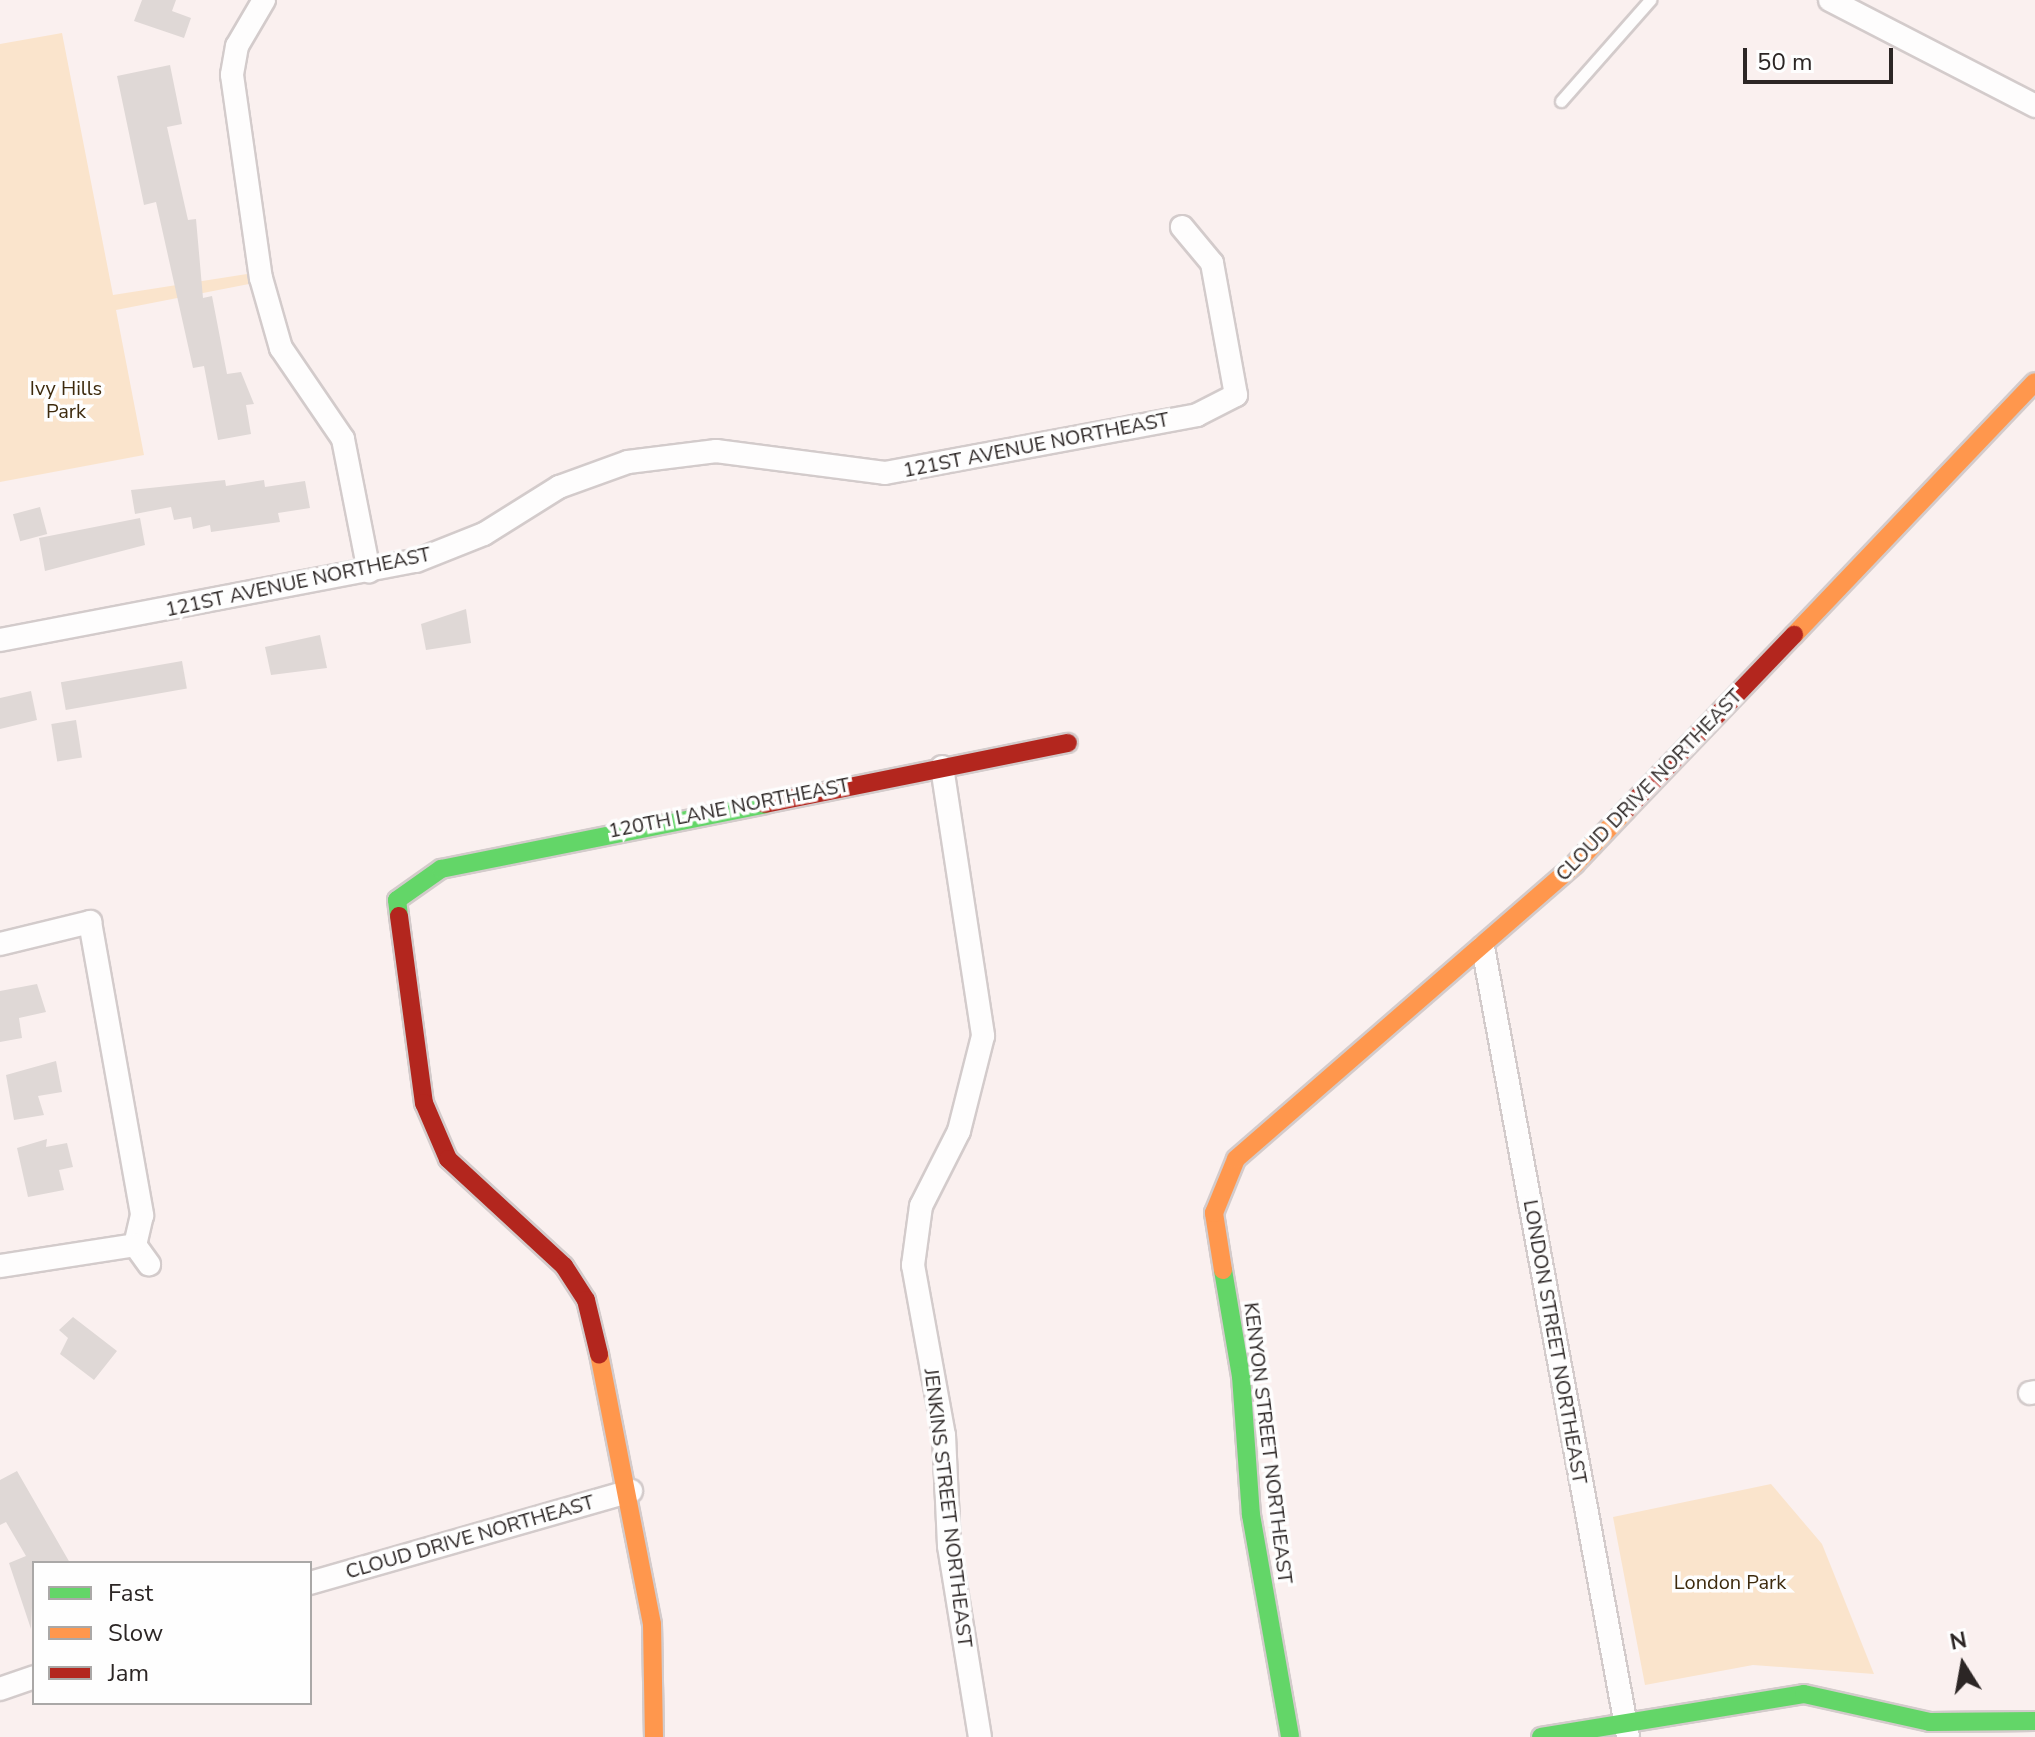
<!DOCTYPE html>
<html>
<head>
<meta charset="utf-8">
<style>
  body { margin:0 }
  #map { position:relative; width:2035px; height:1737px; overflow:hidden; background:#faf0ef; font-family:"Nunito Sans",sans-serif }
  div>[style] { position:absolute }
  [style*='--x'] { left:calc(var(--x)*1px); top:calc(var(--y)*1px); width:calc(var(--w)*1px); rotate:calc(var(--a)*1deg) }
  .green>* { inset:0; background:#fae4cc }
  .building>* { inset:0; background:#dfd8d6; transform-origin:0 0 }
  .roads { filter:drop-shadow(2px 0 #d3cbcb) drop-shadow(-2px 0 #d3cbcb) drop-shadow(0 2px #d3cbcb) drop-shadow(0 -2px #d3cbcb) }
  .lane>* { height:11px; margin:-5.5px; padding:0 5.5px; transform-origin:5.5px; border-radius:5.5px; background:#fefdfd }
  .street>* { height:22px; margin:-11px; padding:0 11px; transform-origin:11px; border-radius:11px; background:#fefdfd }
  .fast>* { height:18px; margin:-9px; padding:0 9px; transform-origin:9px; border-radius:9px; background:#63d668 }
  .slow>* { height:18px; margin:-9px; padding:0 9px; transform-origin:9px; border-radius:9px; background:#ff974d }
  .jam>* { height:18px; margin:-9px; padding:0 9px; transform-origin:9px; border-radius:9px; background:#b3261e }
  span { translate:-50% -50%; white-space:nowrap; text-align:center; line-height:1.15; -webkit-text-stroke:7px #fefefe; paint-order:stroke }
  .park-label { font-size:20px; color:#3d2a0d }
  .street-label { font-size:20px; color:#2c2625 }
  .legend { position:absolute; left:32px; top:1561px; width:280px; height:144px; box-sizing:border-box; background:#fefefe; border:2px solid #aaa8a7; margin:0; padding:10px 14px; list-style:none; font-size:24px; color:#2c2625 }
  .legend li { display:flex; align-items:center; gap:16px; height:40px }
  .legend b { width:40px; border:2px solid #aaa8a7 }
  .north { position:absolute; left:1923px; top:1625px; width:80px; height:80px; -webkit-text-stroke:6px #fefefe; paint-order:stroke; rotate:349deg; font-size:22px; font-weight:700; line-height:32px; text-align:center; color:#2c2625 }
  .north::after { content:''; display:block; margin:auto; width:28px; height:36px; background:#2c2625; clip-path:polygon(50% 0,100% 100%,50% 72%,0 100%) }
  .scale { position:absolute; left:1743px; top:48px; width:150px; height:36px; box-sizing:border-box; border:4px solid #2c2625; border-top:0; padding-left:10px; font-size:24px; line-height:28px; white-space:nowrap; color:#2c2625; -webkit-text-stroke:6px #fefefe; paint-order:stroke }
</style>
</head>
<body>
<div id="map">
  <div class="green">
    <div style="clip-path:polygon(62px 33px,113px 295px,247px 274px,249px 284px,116px 310px,144px 455px,0 482px,0 44px)"></div>
    <div style="clip-path:polygon(1771px 1484px,1822px 1544px,1874px 1674px,1753px 1665px,1645px 1685px,1613px 1517px)"></div>
  </div>
  <div class="building">
    <div style="clip-path:polygon(142px 0,176px 0,172px 11px,191px 18px,184px 38px,134px 21px)"></div>
    <div style="clip-path:polygon(170px 65px,182px 124px,167px 127px,188px 220px,196px 219px,203px 298px,212px 296px,227px 374px,241px 372px,254px 404px,246px 405px,251px 434px,218px 440px,204px 366px,193px 368px,156px 202px,144px 205px,117px 76px)"></div>
    <div style="clip-path:polygon(225px 480px,226px 486px,264px 480px,265px 487px,305px 481px,310px 508px,278px 513px,280px 522px,211px 532px,210px 525px,193px 529px,191px 517px,174px 520px,171px 507px,135px 514px,131px 490px)"></div>
    <div style="left:40px;top:507px;width:28px;height:28px;rotate:75deg"></div>
    <div style="clip-path:polygon(140px 518px,145px 545px,45px 571px,39px 538px)"></div>
    <div style="clip-path:polygon(466px 609px,471px 643px,426px 650px,421px 624px)"></div>
    <div style="clip-path:polygon(320px 635px,327px 668px,271px 675px,265px 647px)"></div>
    <div style="left:182px;top:661px;width:28px;height:123px;rotate:80deg"></div>
    <div style="clip-path:polygon(31px 691px,37px 720px,0 729px,0 698px)"></div>
    <div style="left:76px;top:720px;width:38px;height:25px;rotate:81deg"></div>
    <div style="clip-path:polygon(37px 984px,46px 1012px,19px 1018px,22px 1038px,0 1042px,0 991px)"></div>
    <div style="clip-path:polygon(56px 1061px,62px 1092px,38px 1096px,44px 1115px,14px 1120px,6px 1075px)"></div>
    <div style="clip-path:polygon(47px 1139px,46px 1147px,67px 1143px,73px 1167px,59px 1170px,64px 1190px,28px 1197px,17px 1148px)"></div>
    <div style="clip-path:polygon(73px 1317px,117px 1351px,94px 1380px,60px 1354px,68px 1338px,59px 1330px)"></div>
    <div style="clip-path:polygon(17px 1471px,70px 1563px,34px 1563px,31px 1629px,9px 1563px,26px 1556px,6px 1522px,0 1525px,0 1480px)"></div>
  </div>
  <div class="roads">
    <div class="lane">
      <div style="--x:1561;--y:101;--w:135;--a:-48.6"></div>
    </div>
    <div class="street">
      <div style="--x:264;--y:0;--w:53;--a:120.4"></div>
      <div style="--x:237;--y:46;--w:29;--a:100"></div>
      <div style="--x:232;--y:75;--w:205;--a:81.9"></div>
      <div style="--x:261;--y:278;--w:73;--a:74.1"></div>
      <div style="--x:281;--y:348;--w:110;--a:55.7"></div>
      <div style="--x:343;--y:439;--w:135;--a:78.9"></div>
      <div style="--x:1830;--y:0;--w:231;--a:27.3"></div>
      <div style="--x:0;--y:640;--w:423;--a:-10.8"></div>
      <div style="--x:416;--y:561;--w:73;--a:-21.7"></div>
      <div style="--x:484;--y:534;--w:89;--a:-32.1"></div>
      <div style="--x:559;--y:487;--w:73;--a:-19.9"></div>
      <div style="--x:628;--y:462;--w:89;--a:-7.1"></div>
      <div style="--x:716;--y:451;--w:170;--a:7.4"></div>
      <div style="--x:885;--y:473;--w:317;--a:-10.5"></div>
      <div style="--x:1197;--y:415;--w:44;--a:-27.1"></div>
      <div style="--x:1236;--y:395;--w:134;--a:-100.3"></div>
      <div style="--x:1212;--y:263;--w:47;--a:-129.8"></div>
      <div style="--x:942;--y:767;--w:272;--a:81.3"></div>
      <div style="--x:983;--y:1036;--w:98;--a:104.2"></div>
      <div style="--x:959;--y:1131;--w:84;--a:116.9"></div>
      <div style="--x:921;--y:1206;--w:60;--a:97.7"></div>
      <div style="--x:913;--y:1265;--w:173;--a:79.7"></div>
      <div style="--x:944;--y:1435;--w:111;--a:87.4"></div>
      <div style="--x:949;--y:1546;--w:193;--a:80.8"></div>
      <div style="--x:0;--y:944;--w:93;--a:-13.7"></div>
      <div style="--x:90;--y:922;--w:298;--a:79.9"></div>
      <div style="--x:142;--y:1215;--w:31;--a:103"></div>
      <div style="--x:1483;--y:947;--w:802;--a:79.59"></div>
      <div style="--x:135;--y:1245;--w:24;--a:54"></div>
      <div style="--x:0;--y:1266;--w:137;--a:-8.8"></div>
      <div style="--x:2030;--y:1393;--w:5;--a:-11"></div>
      <div style="--x:310;--y:1583;--w:334;--a:-16"></div>
      <div style="--x:0;--y:1689;--w:36;--a:-19"></div>
    </div>
    <div class="fast">
      <div style="--x:399;--y:916;--w:16;--a:-97"></div>
      <div style="--x:397;--y:900;--w:54;--a:-35.2"></div>
      <div style="--x:441;--y:869;--w:330;--a:-11.3"></div>
      <div style="--x:1223;--y:1270;--w:108;--a:80.4"></div>
      <div style="--x:1241;--y:1376;--w:139;--a:85.9"></div>
      <div style="--x:1251;--y:1515;--w:225;--a:80"></div>
      <div style="--x:1541;--y:1737;--w:266;--a:-9.3"></div>
      <div style="--x:1804;--y:1694;--w:129;--a:12.5"></div>
      <div style="--x:1930;--y:1722;--w:105;--a:-0.5"></div>
    </div>
    <div class="slow">
      <div style="--x:1794;--y:635;--w:349;--a:-46.4"></div>
      <div style="--x:1223;--y:1270;--w:58;--a:-99"></div>
      <div style="--x:1214;--y:1213;--w:58;--a:-67.8"></div>
      <div style="--x:1236;--y:1159;--w:449;--a:-41"></div>
      <div style="--x:1575;--y:864;--w:74;--a:-46.6"></div>
      <div style="--x:599;--y:1354;--w:275;--a:78.9"></div>
      <div style="--x:652;--y:1624;--w:113;--a:89"></div>
    </div>
    <div class="jam">
      <div style="--x:765;--y:804;--w:309;--a:-11.4"></div>
      <div style="--x:1626;--y:810;--w:243;--a:-46.2"></div>
      <div style="--x:399;--y:916;--w:189;--a:82.4"></div>
      <div style="--x:424;--y:1103;--w:61;--a:66.8"></div>
      <div style="--x:448;--y:1159;--w:158;--a:42.7"></div>
      <div style="--x:564;--y:1266;--w:40;--a:57.1"></div>
      <div style="--x:586;--y:1300;--w:56;--a:76.5"></div>
    </div>
  </div>
  <div class="park-label">
    <span style="left:66px;top:400px">Ivy Hills<br>Park</span>
    <span style="left:1730px;top:1582px">London Park</span>
  </div>
  <div class="street-label">
    <span style="left:1036px;top:445px;rotate:-11deg">121ST AVENUE NORTHEAST</span>
    <span style="left:298px;top:582px;rotate:-12deg">121ST AVENUE NORTHEAST</span>
    <span style="left:1649px;top:785px;rotate:-46deg">CLOUD DRIVE NORTHEAST</span>
    <span style="left:729px;top:808px;rotate:-11deg">120TH LANE NORTHEAST</span>
    <span style="left:1555px;top:1342px;rotate:80deg">LONDON STREET NORTHEAST</span>
    <span style="left:1268px;top:1443px;rotate:83deg">KENYON STREET NORTHEAST</span>
    <span style="left:948px;top:1508px;rotate:83deg">JENKINS STREET NORTHEAST</span>
    <span style="left:470px;top:1537px;rotate:-16deg">CLOUD DRIVE NORTHEAST</span>
  </div>
  <ul class="legend">
  <li><b style="height:10px;background:#63d668"></b>Fast</li>
  <li><b style="height:10px;background:#ff974d"></b>Slow</li>
  <li><b style="height:10px;background:#b3261e"></b>Jam</li>
  </ul>
  <div class="north">N</div>
  <div class="scale">50 m</div>
</div>
</body>
</html>
